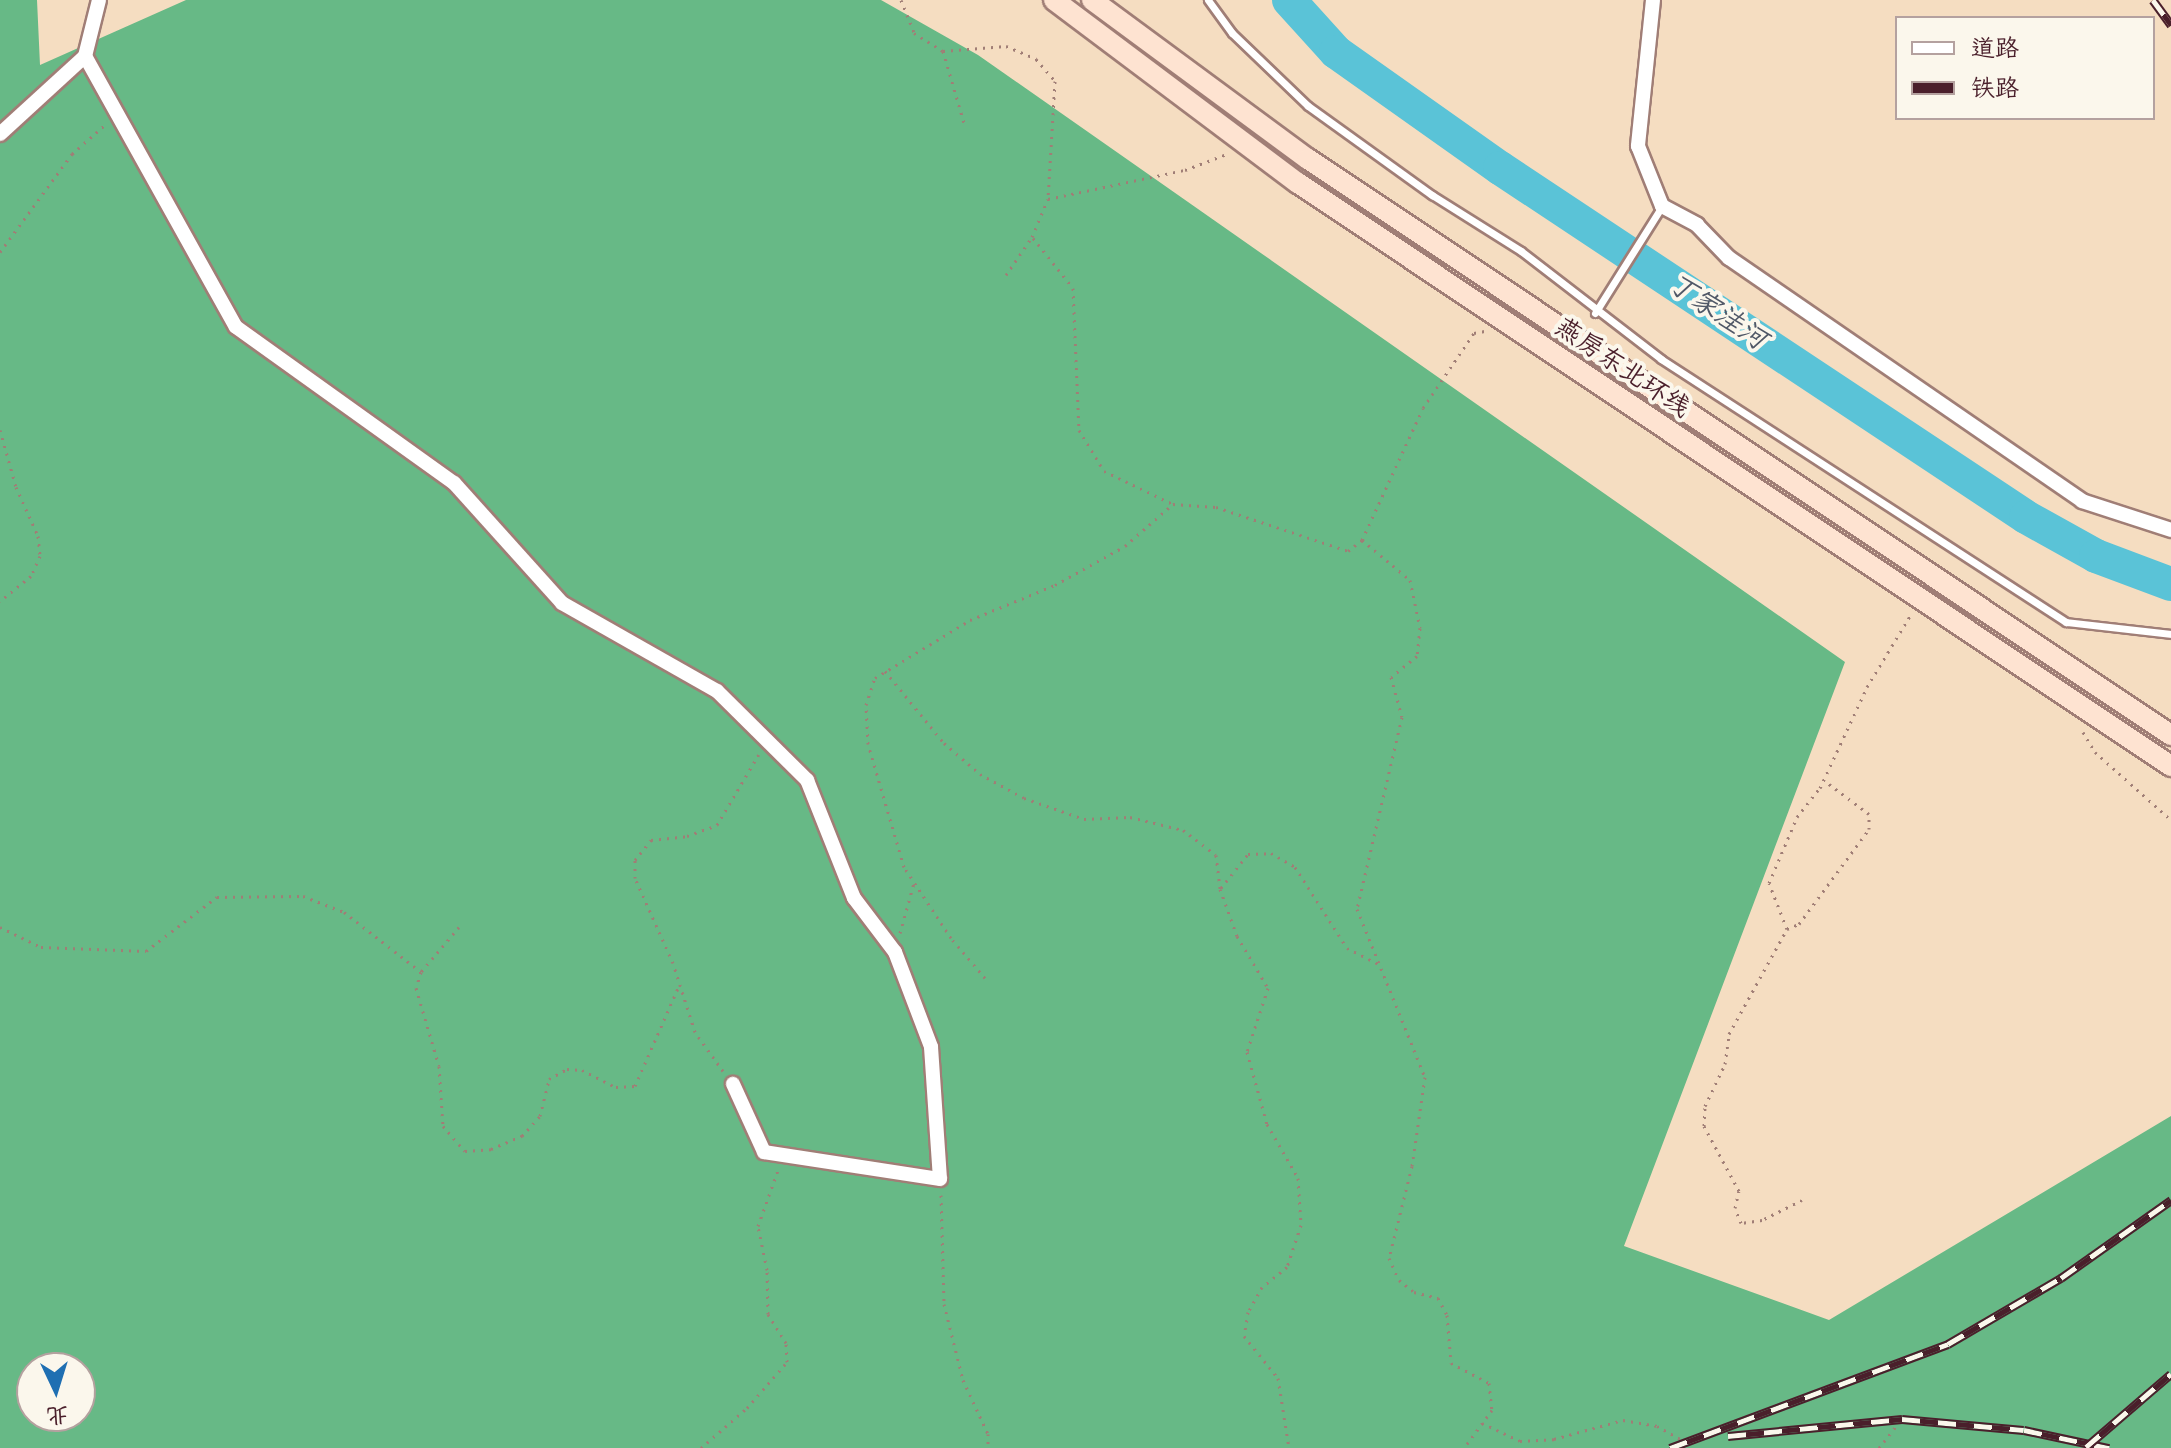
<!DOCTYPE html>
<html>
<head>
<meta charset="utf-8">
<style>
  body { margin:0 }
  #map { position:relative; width:2171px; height:1448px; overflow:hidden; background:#f5ddc1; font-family:"Architects Daughter","LXGW WenKai TC",sans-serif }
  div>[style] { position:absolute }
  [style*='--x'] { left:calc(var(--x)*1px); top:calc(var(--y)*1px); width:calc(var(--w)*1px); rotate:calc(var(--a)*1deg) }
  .forest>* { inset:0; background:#67b986 }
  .river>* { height:34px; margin:-17px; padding:0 17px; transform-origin:17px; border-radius:17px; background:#5ac3d7 }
  .path>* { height:3px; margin-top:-1.5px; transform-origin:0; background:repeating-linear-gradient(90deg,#a07e76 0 2px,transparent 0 8px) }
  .roads { filter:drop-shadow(2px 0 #a07e76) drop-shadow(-2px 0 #a07e76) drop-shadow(0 2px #a07e76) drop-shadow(0 -2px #a07e76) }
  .lane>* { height:7px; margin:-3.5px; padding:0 3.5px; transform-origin:3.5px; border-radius:3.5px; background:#fff }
  .street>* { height:14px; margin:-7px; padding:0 7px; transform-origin:7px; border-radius:7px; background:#fff }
  .rail>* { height:9px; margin-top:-4.5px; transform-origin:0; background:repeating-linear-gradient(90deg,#fbf7ec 0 18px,#4a1f2b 0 36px); box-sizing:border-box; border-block:2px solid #4a1f2b }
  .bridges { filter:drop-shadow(2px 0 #a07e76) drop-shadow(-2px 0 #a07e76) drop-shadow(0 2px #a07e76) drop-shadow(0 -2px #a07e76) }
  .secondary-bridge>* { height:20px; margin:-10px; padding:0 10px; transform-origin:10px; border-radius:10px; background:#fee3d1 }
  span { translate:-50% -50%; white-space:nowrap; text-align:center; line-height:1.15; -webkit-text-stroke:8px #fbf7ec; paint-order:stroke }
  .street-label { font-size:26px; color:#4a1f2b }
  .water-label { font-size:28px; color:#505867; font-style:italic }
  .legend { position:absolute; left:1895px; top:16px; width:260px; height:104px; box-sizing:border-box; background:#fbf7ec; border:2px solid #b4a19f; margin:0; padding:10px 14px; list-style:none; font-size:24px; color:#4a1f2b }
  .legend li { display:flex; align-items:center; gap:16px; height:40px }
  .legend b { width:40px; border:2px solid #b4a19f }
  .north { position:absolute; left:16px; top:1352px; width:80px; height:80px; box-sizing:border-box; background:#fbf7ec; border:2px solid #b4a19f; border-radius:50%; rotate:176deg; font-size:22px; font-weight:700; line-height:32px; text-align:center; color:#4a1f2b }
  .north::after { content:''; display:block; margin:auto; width:28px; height:36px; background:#1f6fb2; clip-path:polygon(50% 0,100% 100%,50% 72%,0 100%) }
</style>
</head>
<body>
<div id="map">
  <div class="forest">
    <div style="clip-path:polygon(evenodd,0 0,37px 0,40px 65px,186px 0,881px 0,978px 55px,1845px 662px,1624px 1246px,1829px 1320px,2171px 1116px,2171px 1448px,0 1448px,0 0,32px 1368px,80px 1368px,80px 1416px,32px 1416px,32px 1368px)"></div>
  </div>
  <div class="river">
    <div style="--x:1289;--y:0;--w:70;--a:47.9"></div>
    <div style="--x:1336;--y:52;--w:201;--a:35.3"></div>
    <div style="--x:1500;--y:168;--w:631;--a:33.56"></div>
    <div style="--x:2026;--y:517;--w:80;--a:29.1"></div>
    <div style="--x:2096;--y:556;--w:80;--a:20.5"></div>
  </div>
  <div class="path">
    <div style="--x:901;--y:0;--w:35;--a:68"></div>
    <div style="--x:914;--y:33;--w:34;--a:32"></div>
    <div style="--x:943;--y:51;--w:63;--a:-4.5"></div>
    <div style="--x:1006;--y:46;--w:33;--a:23"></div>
    <div style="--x:1036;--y:59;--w:29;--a:49"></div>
    <div style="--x:1055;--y:81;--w:118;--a:93.4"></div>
    <div style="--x:943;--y:51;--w:78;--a:73.7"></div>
    <div style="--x:1033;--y:238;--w:64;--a:51.3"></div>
    <div style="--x:1073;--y:288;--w:142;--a:87.6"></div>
    <div style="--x:1079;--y:430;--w:48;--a:58.6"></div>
    <div style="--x:1104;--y:471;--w:76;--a:25.6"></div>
    <div style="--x:0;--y:252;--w:122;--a:-53.7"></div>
    <div style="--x:72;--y:154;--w:45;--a:-41.4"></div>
    <div style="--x:1006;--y:275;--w:46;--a:-55.6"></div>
    <div style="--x:1032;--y:237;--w:41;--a:-67.2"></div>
    <div style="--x:1048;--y:199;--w:140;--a:-12"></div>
    <div style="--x:1185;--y:170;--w:45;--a:-20.9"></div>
    <div style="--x:0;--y:430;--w:59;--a:74.3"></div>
    <div style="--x:16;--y:487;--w:54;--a:65.8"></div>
    <div style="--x:38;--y:536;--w:20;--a:84"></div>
    <div style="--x:40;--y:556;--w:22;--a:114"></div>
    <div style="--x:31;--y:576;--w:40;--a:141"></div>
    <div style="--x:1362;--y:540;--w:62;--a:39.8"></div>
    <div style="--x:1410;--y:580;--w:49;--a:78.2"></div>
    <div style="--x:1420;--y:628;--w:28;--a:96"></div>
    <div style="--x:1417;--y:656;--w:33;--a:141"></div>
    <div style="--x:1391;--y:677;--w:41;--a:74.6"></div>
    <div style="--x:1402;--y:717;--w:197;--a:103.2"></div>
    <div style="--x:1357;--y:909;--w:181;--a:68"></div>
    <div style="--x:1425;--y:1077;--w:90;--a:98.3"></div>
    <div style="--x:1412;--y:1166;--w:95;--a:104"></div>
    <div style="--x:1389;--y:1258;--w:24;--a:66"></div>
    <div style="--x:1399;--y:1280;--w:19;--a:39"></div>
    <div style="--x:1414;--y:1292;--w:25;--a:14"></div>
    <div style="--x:1438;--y:1298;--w:19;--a:62"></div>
    <div style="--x:1447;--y:1315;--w:48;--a:85.2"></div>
    <div style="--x:1451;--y:1363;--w:43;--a:27.8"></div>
    <div style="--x:1489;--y:1383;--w:27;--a:84"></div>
    <div style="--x:1492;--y:1410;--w:47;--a:126.4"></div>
    <div style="--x:885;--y:671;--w:93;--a:50.7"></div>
    <div style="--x:944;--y:743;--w:48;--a:40.7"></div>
    <div style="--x:980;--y:774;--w:50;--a:28.6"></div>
    <div style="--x:1024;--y:798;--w:64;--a:19.3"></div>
    <div style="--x:1084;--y:819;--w:46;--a:-2.5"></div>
    <div style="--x:1130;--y:817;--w:55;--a:13.8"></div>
    <div style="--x:1183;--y:830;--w:41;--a:37.1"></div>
    <div style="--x:1216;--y:855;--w:34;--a:83"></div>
    <div style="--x:1220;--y:889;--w:50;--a:70.1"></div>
    <div style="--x:1237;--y:936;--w:61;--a:59.2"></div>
    <div style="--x:1268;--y:988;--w:67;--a:108.2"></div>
    <div style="--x:1247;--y:1052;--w:75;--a:74.5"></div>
    <div style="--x:1267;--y:1124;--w:62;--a:60.1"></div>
    <div style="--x:1298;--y:1178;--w:47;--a:86.3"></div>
    <div style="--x:1301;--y:1225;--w:44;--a:108.4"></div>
    <div style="--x:1287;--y:1267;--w:32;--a:141"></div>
    <div style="--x:1262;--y:1287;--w:29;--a:119"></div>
    <div style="--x:1248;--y:1312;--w:24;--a:99"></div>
    <div style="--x:1244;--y:1336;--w:54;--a:51"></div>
    <div style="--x:1278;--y:1378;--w:71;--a:81.1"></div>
    <div style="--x:2083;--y:732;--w:23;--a:59"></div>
    <div style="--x:2095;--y:752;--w:102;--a:41.8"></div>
    <div style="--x:1221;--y:888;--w:43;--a:-51.5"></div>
    <div style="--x:1248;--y:854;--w:23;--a:-2"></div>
    <div style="--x:1271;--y:853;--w:28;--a:30"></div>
    <div style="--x:1295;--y:867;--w:96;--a:57.3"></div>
    <div style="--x:1347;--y:948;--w:38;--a:27"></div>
    <div style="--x:0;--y:927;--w:46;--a:26"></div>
    <div style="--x:41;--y:947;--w:105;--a:2.2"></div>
    <div style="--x:146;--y:951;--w:89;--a:-37.3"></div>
    <div style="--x:217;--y:897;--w:86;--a:-0.7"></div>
    <div style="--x:303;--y:896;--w:44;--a:21.3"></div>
    <div style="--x:344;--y:912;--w:98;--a:37.9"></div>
    <div style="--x:459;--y:927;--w:59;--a:130.2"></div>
    <div style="--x:421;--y:972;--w:17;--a:107"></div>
    <div style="--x:416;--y:988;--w:81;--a:73.6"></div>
    <div style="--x:439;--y:1066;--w:60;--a:86.2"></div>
    <div style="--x:443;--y:1126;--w:33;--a:49"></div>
    <div style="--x:465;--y:1151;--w:26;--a:-4"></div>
    <div style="--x:491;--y:1149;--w:34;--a:-23"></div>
    <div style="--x:522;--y:1136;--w:27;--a:-48"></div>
    <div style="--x:540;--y:1116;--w:38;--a:-76"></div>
    <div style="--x:549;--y:1079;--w:21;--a:-29"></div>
    <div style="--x:567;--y:1069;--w:15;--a:4"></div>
    <div style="--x:582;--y:1070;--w:38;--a:27"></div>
    <div style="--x:616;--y:1087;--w:19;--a:-3"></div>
    <div style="--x:635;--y:1086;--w:109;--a:-66.3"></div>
    <div style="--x:1787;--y:929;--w:13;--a:-23"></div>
    <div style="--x:1799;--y:924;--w:118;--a:-53.6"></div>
    <div style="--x:1869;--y:829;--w:15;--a:-90"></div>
    <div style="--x:1869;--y:814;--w:55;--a:-143.1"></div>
    <div style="--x:900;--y:933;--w:52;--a:-74.4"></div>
    <div style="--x:985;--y:978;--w:52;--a:-130.4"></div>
    <div style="--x:951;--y:938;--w:85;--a:-123.5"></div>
    <div style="--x:904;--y:867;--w:128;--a:-106.3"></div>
    <div style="--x:868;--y:744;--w:39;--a:-93"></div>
    <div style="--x:866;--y:705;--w:28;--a:-72"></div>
    <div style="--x:875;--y:678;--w:111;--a:-31.4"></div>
    <div style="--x:970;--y:620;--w:92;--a:-22.4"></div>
    <div style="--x:1055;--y:585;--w:80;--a:-29.1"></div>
    <div style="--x:1125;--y:546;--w:64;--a:-41.2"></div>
    <div style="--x:1173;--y:504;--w:43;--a:4"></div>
    <div style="--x:1216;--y:507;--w:139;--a:18.4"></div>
    <div style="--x:1348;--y:551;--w:18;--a:-38"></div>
    <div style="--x:1362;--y:540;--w:145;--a:-65.2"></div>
    <div style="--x:1423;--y:408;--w:91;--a:-55.8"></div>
    <div style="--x:1474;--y:333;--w:11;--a:-10"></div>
    <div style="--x:723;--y:1071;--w:48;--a:-125.7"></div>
    <div style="--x:695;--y:1032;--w:72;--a:-107.7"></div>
    <div style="--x:673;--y:963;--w:93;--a:-114.1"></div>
    <div style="--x:635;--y:878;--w:18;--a:-90"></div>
    <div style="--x:635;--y:860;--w:26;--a:-51"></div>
    <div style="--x:651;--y:840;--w:36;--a:-6"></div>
    <div style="--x:687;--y:836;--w:32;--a:-20"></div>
    <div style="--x:717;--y:825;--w:82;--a:-59.4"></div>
    <div style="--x:941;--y:1195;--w:109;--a:88.4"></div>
    <div style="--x:944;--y:1304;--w:78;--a:76"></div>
    <div style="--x:963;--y:1380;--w:60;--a:65.2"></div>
    <div style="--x:988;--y:1434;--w:14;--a:90"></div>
    <div style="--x:1802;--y:1200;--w:45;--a:153.4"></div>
    <div style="--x:1762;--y:1220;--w:21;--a:172"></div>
    <div style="--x:1741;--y:1223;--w:16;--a:-112"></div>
    <div style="--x:1735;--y:1208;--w:17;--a:-77"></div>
    <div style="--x:1739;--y:1191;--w:74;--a:-118.3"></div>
    <div style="--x:1704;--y:1126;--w:20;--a:-87"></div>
    <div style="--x:1705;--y:1106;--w:47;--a:-64.5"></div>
    <div style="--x:1725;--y:1064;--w:30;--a:-82"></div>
    <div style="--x:1729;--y:1034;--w:120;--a:-61.1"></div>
    <div style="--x:1787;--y:929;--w:49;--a:-111.4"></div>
    <div style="--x:1769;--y:883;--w:72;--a:-67"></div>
    <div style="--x:1797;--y:817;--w:37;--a:-52"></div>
    <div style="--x:1820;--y:788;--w:111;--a:-65"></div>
    <div style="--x:1867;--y:687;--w:83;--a:-58.8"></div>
    <div style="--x:1482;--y:1423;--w:42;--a:25.3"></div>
    <div style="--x:1520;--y:1441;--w:34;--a:-3"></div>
    <div style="--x:1554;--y:1439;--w:72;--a:-15.4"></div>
    <div style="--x:1623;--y:1420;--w:35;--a:10"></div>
    <div style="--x:1657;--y:1426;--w:33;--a:29"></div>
    <div style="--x:701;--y:1448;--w:61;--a:-41"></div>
    <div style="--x:747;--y:1408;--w:61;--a:-49"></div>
    <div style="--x:787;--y:1362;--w:19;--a:-93"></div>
    <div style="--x:786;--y:1343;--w:34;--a:-122"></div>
    <div style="--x:768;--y:1314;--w:44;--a:-91.3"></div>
    <div style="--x:767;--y:1270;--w:45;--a:-101.6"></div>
    <div style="--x:758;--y:1226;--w:59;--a:-70.3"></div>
    <div style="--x:1879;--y:1448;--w:37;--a:-52"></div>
  </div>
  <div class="roads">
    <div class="lane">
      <div style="--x:1208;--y:0;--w:41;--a:54"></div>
      <div style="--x:1232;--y:33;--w:105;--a:43.8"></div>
      <div style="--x:1308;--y:106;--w:153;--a:35.7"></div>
      <div style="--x:1432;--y:195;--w:105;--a:32.2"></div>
      <div style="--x:1521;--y:251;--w:177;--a:37.6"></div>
      <div style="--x:1661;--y:359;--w:483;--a:33"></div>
      <div style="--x:2066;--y:622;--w:106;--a:6.5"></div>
      <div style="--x:1595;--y:313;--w:126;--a:-57.9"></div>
    </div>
    <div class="street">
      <div style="--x:99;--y:0;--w:58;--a:104"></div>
      <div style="--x:85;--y:56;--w:310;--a:60.9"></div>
      <div style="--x:236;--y:327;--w:268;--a:35.6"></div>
      <div style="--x:454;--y:483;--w:161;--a:48"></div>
      <div style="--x:562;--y:603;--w:178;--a:29.6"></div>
      <div style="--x:717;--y:691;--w:127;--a:44.7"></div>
      <div style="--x:807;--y:780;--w:127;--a:68.3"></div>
      <div style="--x:854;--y:898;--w:68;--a:52.8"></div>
      <div style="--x:895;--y:952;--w:102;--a:69.2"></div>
      <div style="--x:931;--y:1047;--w:132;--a:86.1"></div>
      <div style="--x:940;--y:1179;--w:178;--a:-171.3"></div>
      <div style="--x:764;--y:1152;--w:75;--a:-114.5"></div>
      <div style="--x:1653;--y:0;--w:147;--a:95.9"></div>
      <div style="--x:1638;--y:146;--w:65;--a:68.2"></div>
      <div style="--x:1662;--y:206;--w:40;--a:28"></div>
      <div style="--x:1697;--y:225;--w:46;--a:45.9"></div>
      <div style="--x:1729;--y:258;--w:429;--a:34.5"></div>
      <div style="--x:2082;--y:501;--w:94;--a:18"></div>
      <div style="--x:0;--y:134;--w:115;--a:-42.5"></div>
    </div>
  </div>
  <div class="rail">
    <div style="--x:2153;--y:0;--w:31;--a:54"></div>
    <div style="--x:1728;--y:1436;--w:175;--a:-5.6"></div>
    <div style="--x:1902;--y:1419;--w:122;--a:5.2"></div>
    <div style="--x:2024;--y:1430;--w:87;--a:12"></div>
    <div style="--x:2086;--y:1447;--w:112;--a:-40.7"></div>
    <div style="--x:1670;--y:1448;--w:297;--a:-20.5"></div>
    <div style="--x:1948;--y:1344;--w:131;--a:-30.3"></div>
    <div style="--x:2061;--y:1278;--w:135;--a:-35.3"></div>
  </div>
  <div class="bridges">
    <div class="secondary-bridge">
      <div style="--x:1054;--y:0;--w:305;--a:36.9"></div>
      <div style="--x:1298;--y:183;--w:1050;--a:33.74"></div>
      <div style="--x:1092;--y:0;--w:268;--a:36.4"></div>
      <div style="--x:1308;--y:159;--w:1038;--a:33.72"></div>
    </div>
  </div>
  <div class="street-label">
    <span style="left:1622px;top:368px;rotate:34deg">燕房东北环线</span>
  </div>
  <div class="water-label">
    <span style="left:1717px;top:312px;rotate:34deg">丁家洼河</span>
  </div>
  <ul class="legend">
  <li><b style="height:10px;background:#fff"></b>道路</li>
  <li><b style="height:10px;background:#4a1f2b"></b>铁路</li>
  </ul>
  <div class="north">北</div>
</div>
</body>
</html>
